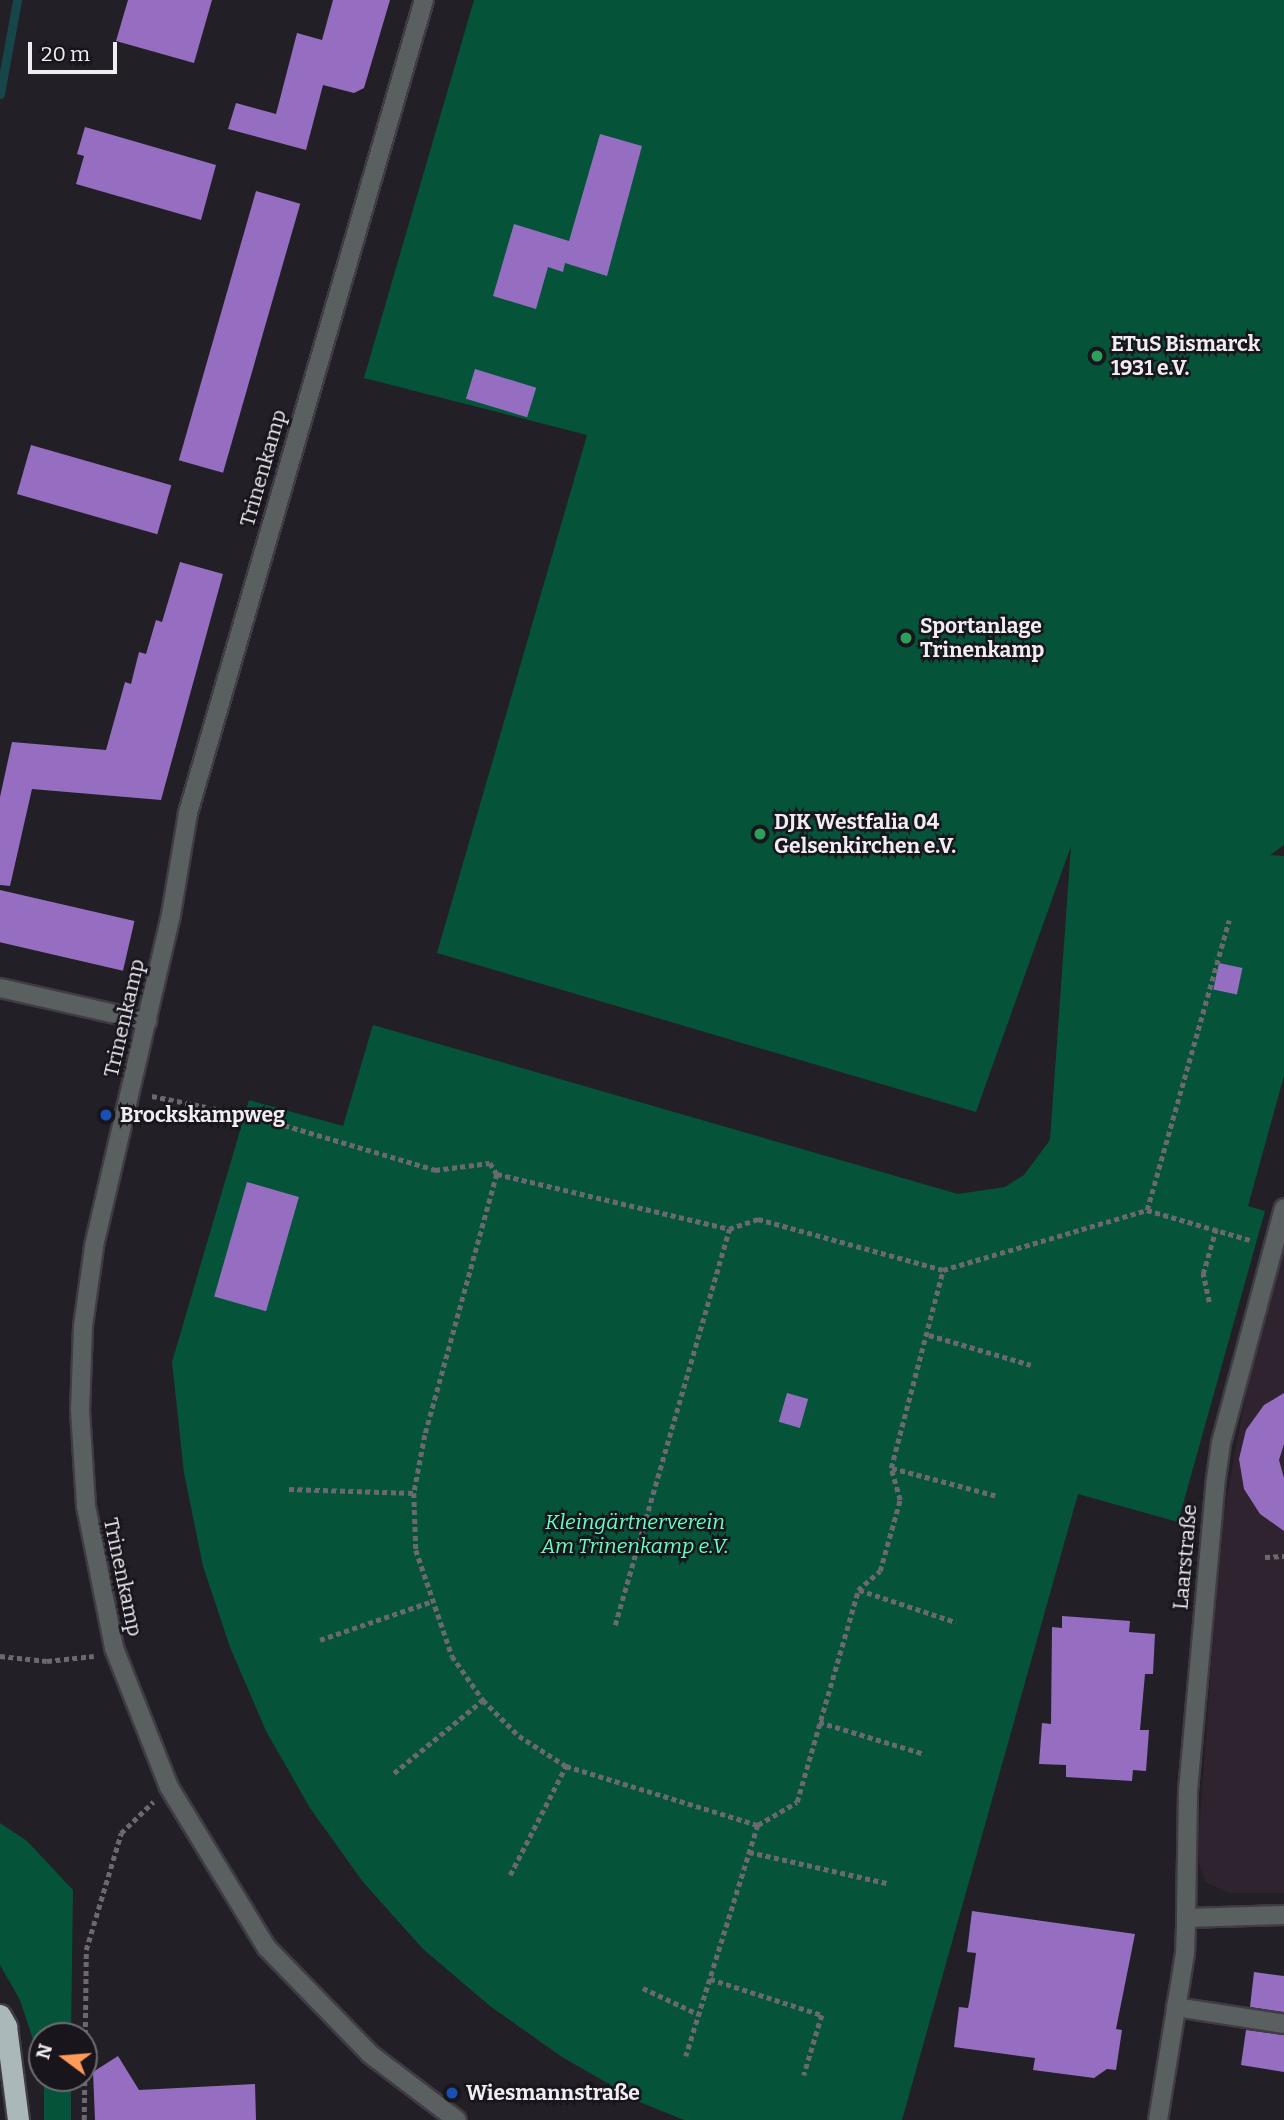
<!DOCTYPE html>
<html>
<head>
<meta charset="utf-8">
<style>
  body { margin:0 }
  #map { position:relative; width:1284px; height:2120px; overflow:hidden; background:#221f26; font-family:Bitter,serif }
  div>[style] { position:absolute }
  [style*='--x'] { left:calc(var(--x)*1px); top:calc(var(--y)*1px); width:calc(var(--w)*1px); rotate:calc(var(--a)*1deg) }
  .education>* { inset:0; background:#2f2330 }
  .green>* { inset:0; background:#055439; transform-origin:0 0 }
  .stream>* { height:9px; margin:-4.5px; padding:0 4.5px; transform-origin:4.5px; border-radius:4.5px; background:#164649 }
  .building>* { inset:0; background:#966ec1; transform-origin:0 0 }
  .path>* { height:4.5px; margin-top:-2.25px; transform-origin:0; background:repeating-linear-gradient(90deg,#6b696f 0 5px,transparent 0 8.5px) }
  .roads { filter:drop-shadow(2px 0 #3f3c43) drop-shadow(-2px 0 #3f3c43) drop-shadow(0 2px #3f3c43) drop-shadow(0 -2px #3f3c43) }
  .minor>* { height:18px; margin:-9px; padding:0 9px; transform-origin:9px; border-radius:9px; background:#5a6060 }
  .motorway>* { height:21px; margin:-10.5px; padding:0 10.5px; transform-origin:10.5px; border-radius:10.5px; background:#abb8b9 }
  .dots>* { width:19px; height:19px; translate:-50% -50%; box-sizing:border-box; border:4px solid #19151d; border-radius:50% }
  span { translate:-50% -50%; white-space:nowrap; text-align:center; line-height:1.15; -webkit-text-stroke:5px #19151d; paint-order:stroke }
  .poi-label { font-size:21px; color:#efedf2; font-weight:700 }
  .left { translate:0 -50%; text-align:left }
  .street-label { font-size:21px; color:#efedf2 }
  .park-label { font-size:21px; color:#66febe; font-style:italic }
  .north { position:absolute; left:28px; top:2022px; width:70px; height:70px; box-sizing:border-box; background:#19151d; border:2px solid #6f6b72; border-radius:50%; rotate:286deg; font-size:19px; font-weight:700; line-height:28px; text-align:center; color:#efedf2 }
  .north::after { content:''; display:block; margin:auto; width:24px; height:32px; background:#fe9b59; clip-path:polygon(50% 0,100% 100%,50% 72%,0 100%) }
  .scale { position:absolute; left:28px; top:42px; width:89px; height:32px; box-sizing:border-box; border:4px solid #efedf2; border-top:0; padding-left:9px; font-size:21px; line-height:24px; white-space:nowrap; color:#efedf2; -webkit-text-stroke:5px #19151d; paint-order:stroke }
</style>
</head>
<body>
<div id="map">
  <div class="education">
    <div style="clip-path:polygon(1284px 1248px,1284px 1893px,1229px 1893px,1206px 1882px,1197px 1860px,1221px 1529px,1251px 1366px)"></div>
  </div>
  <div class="green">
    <div style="clip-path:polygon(474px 0,1284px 0,1284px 845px,1270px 855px,1284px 856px,1284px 1076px,1248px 1206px,1265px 1211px,1178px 1522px,1078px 1494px,902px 2120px,684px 2120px,642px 2103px,562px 2057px,490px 2006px,423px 1949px,363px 1882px,310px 1808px,266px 1731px,230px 1647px,203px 1566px,184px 1473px,172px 1362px,249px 1100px,343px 1126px,373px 1025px,958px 1194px,1005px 1187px,1024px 1175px,1050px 1140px,1071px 846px,976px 1112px,437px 953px,587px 435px,364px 378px)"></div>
    <div style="clip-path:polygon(0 1823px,27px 1841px,73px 1890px,71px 2036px,42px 2036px,42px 2067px,20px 2000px,0 1965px)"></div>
    <div style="left:44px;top:2078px;width:27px;height:42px"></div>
  </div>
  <div class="stream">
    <div style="--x:0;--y:94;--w:96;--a:-79.7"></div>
  </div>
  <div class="building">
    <div style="clip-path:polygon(128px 0,212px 0,194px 63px,116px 41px)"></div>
    <div style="clip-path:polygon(333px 0,390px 0,364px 88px,354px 93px,323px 85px,306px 150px,228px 129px,236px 103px,276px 114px,297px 33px,322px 40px)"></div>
    <div style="clip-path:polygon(85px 127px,216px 165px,201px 220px,76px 184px,84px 156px,77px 154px)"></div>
    <div style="clip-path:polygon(600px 134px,642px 146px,607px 276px,565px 263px,563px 272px,548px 267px,536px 309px,493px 296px,514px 224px,569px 241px)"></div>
    <div style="left:256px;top:191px;width:46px;height:280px;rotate:16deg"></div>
    <div style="left:475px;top:369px;width:64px;height:31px;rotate:17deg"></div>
    <div style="left:31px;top:445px;width:146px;height:51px;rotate:16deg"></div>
    <div style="clip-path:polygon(180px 562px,223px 574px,161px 800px,32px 789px,10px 886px,0 885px,0 797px,12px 742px,106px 750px,125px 682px,131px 684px,139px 652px,146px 654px,156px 620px,162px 622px)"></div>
    <div style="left:0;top:890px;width:138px;height:51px;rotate:13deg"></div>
    <div style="left:1219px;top:963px;width:24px;height:27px;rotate:12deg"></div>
    <div style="left:247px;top:1182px;width:54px;height:119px;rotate:16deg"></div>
    <div style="left:787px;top:1393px;width:22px;height:30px;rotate:16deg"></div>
    <div style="clip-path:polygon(1284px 1393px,1284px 1444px,1279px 1460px,1284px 1478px,1284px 1531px,1260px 1514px,1244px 1489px,1239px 1459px,1246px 1430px,1264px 1405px)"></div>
    <div style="clip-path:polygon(1062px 1616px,1130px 1621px,1129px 1632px,1155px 1634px,1153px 1674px,1145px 1674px,1140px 1730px,1149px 1730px,1146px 1771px,1133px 1770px,1132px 1781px,1066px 1777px,1066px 1765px,1039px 1764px,1042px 1723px,1051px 1724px,1052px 1627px,1062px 1628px)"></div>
    <div style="clip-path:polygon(972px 1911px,1135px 1934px,1116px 2029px,1122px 2030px,1116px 2070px,1107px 2069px,1094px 2078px,1033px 2070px,1035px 2058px,954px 2047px,959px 2007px,968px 2008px,970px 1998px,976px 1953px,967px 1952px)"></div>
    <div style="clip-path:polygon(1254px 1972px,1284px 1976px,1284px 2012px,1250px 2007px)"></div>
    <div style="clip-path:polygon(1246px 2030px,1284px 2035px,1284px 2072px,1241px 2065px)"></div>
    <div style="clip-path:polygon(118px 2056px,139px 2090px,255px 2084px,256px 2120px,95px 2120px,93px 2072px)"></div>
  </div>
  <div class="path">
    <div style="--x:152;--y:1096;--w:110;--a:11.5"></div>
    <div style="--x:260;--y:1118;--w:183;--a:16.5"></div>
    <div style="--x:435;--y:1170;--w:55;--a:-7.3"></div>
    <div style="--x:490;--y:1163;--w:13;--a:58"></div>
    <div style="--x:497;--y:1174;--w:238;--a:13.3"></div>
    <div style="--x:729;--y:1229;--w:31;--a:-19"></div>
    <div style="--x:758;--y:1219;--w:192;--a:15.4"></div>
    <div style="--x:943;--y:1270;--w:213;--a:-16.4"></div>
    <div style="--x:1147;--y:1210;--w:107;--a:16.2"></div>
    <div style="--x:497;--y:1174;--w:271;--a:105.4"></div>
    <div style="--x:425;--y:1435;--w:59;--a:100.7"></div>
    <div style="--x:414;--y:1493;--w:57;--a:88"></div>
    <div style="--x:416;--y:1550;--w:112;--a:71.2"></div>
    <div style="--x:452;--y:1656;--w:54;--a:54.8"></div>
    <div style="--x:483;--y:1700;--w:51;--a:45"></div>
    <div style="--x:519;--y:1736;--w:56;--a:32.6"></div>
    <div style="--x:566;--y:1766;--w:201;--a:17.1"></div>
    <div style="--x:758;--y:1825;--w:242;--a:107.3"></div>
    <div style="--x:1147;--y:1210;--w:301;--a:-74.2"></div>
    <div style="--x:1209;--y:1302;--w:29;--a:-102"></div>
    <div style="--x:1203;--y:1274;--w:47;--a:-73.9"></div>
    <div style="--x:929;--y:1335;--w:106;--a:16.4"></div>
    <div style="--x:892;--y:1468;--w:109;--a:14.9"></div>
    <div style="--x:289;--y:1489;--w:125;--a:1.8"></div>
    <div style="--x:1265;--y:1557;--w:19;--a:-3"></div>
    <div style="--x:859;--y:1590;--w:102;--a:18.3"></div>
    <div style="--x:615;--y:1625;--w:412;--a:-73.9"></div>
    <div style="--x:320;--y:1640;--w:116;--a:-19.1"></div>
    <div style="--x:0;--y:1656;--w:47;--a:6.1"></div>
    <div style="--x:47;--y:1661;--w:47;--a:-6.1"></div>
    <div style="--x:819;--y:1722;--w:110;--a:16.9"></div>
    <div style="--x:394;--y:1773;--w:115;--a:-39.4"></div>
    <div style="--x:758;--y:1825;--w:45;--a:-30.5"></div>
    <div style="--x:797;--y:1802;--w:221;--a:-73.9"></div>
    <div style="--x:858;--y:1590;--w:29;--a:-41"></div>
    <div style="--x:880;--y:1571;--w:74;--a:-74.3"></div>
    <div style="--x:900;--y:1500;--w:33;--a:-106"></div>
    <div style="--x:891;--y:1468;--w:205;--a:-75.3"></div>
    <div style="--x:749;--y:1852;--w:141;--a:12.7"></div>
    <div style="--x:510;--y:1875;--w:123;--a:-62.8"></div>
    <div style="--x:710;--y:1979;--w:118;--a:17.8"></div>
    <div style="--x:822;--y:2015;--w:63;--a:106.7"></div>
    <div style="--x:643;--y:1988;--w:61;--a:25.3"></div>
    <div style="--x:84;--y:2120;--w:170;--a:-89.3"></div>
    <div style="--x:86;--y:1950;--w:122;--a:-73.3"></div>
    <div style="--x:121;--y:1833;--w:45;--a:-44.1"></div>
  </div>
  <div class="roads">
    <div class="minor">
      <div style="--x:424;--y:0;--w:847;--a:106.19"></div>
      <div style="--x:188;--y:813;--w:103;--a:99.5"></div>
      <div style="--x:171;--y:915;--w:341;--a:103.1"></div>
      <div style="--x:94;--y:1247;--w:80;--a:97.9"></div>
      <div style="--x:83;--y:1326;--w:84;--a:92"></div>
      <div style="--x:80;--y:1410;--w:96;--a:86.4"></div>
      <div style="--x:86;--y:1506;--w:145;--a:78.8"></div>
      <div style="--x:114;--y:1648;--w:149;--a:68.4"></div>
      <div style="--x:169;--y:1787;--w:188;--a:58.7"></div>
      <div style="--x:267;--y:1948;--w:148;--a:45.8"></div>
      <div style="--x:370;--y:2054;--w:109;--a:37.2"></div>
      <div style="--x:0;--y:988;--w:151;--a:12.7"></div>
      <div style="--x:1186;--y:1918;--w:127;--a:-89.1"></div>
      <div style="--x:1188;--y:1791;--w:313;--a:-84.9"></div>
      <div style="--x:1216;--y:1479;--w:36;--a:-82"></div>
      <div style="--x:1221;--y:1443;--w:243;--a:-75"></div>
      <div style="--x:1176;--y:2007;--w:109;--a:8.9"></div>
      <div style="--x:1158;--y:2120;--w:168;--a:-80.8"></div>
      <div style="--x:1185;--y:1954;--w:36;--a:-88"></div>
      <div style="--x:1186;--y:1918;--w:98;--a:-1.8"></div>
    </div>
    <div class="motorway">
      <div style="--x:0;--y:2015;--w:13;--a:61"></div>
      <div style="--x:6;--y:2026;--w:95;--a:82.7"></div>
    </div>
  </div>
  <div class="dots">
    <div style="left:1097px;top:356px;background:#2e9e5b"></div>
    <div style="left:906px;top:638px;background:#2e9e5b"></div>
    <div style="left:760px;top:834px;background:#2e9e5b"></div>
    <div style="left:106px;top:1115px;background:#1a4fb4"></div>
    <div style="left:452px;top:2093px;background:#1a4fb4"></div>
  </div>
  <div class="poi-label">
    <span class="left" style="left:1111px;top:356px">ETuS Bismarck<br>1931 e.V.</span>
    <span class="left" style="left:920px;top:638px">Sportanlage<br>Trinenkamp</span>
    <span class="left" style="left:774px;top:834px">DJK Westfalia 04<br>Gelsenkirchen e.V.</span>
    <span class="left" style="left:120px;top:1115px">Brockskampweg</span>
    <span class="left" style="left:466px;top:2093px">Wiesmannstraße</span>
  </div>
  <div class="street-label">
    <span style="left:263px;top:468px;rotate:-74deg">Trinenkamp</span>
    <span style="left:124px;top:1018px;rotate:-77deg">Trinenkamp</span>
    <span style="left:1185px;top:1557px;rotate:-85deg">Laarstraße</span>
    <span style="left:123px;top:1577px;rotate:78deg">Trinenkamp</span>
  </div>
  <div class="park-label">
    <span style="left:635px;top:1534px">Kleingärtnerverein<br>Am Trinenkamp e.V.</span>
  </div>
  <div class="north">N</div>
  <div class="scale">20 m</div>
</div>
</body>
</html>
